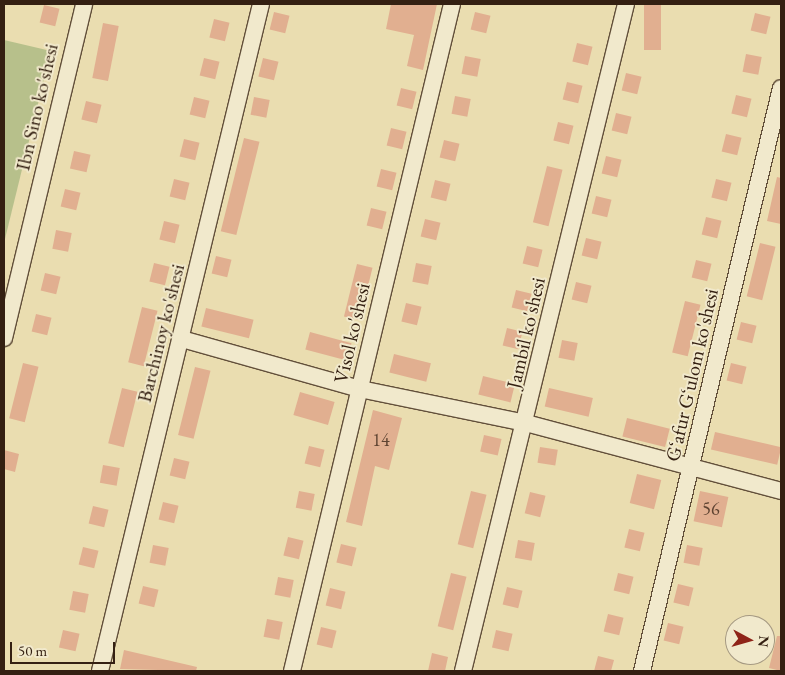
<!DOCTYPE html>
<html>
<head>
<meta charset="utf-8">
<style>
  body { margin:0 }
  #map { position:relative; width:785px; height:675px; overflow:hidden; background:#eaddb0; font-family:"EB Garamond",serif }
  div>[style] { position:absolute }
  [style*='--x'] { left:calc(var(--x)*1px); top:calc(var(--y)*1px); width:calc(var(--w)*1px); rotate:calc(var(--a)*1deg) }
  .green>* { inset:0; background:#b7c08b }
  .building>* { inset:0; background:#e1af90; transform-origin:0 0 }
  .roads { filter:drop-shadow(1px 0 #624f3a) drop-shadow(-1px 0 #624f3a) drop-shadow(0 1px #624f3a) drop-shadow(0 -1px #624f3a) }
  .minor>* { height:16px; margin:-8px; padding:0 8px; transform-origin:8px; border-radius:8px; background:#f1e9cc }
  span { translate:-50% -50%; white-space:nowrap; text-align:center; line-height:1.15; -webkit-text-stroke:4px #f1e9cc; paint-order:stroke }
  .number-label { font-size:18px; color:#5f4432 }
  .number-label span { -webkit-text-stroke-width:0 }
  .street-label { font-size:20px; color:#342012 }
  .frame { position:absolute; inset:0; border:5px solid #342012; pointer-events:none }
  .north { position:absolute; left:725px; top:615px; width:50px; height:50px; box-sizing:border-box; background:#f1e9cc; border:1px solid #a59982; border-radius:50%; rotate:96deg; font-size:14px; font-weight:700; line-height:20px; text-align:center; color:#342012 }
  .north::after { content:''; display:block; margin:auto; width:18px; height:22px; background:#8f2418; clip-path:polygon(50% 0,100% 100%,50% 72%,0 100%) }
  .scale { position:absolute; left:10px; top:642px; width:105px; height:22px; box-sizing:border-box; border:2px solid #342012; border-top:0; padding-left:6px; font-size:15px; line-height:18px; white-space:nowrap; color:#342012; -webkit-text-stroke:4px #f1e9cc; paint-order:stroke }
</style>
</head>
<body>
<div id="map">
  <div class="green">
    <div style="clip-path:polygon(4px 40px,51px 51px,4px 243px)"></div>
  </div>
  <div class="building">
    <div style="clip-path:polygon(391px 4px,437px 4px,423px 70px,407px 66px,414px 35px,386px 29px)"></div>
    <div style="left:644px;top:4px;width:17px;height:46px"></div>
    <div style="left:44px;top:5px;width:16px;height:18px;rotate:14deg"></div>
    <div style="left:274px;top:12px;width:16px;height:18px;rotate:14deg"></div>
    <div style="left:475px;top:12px;width:16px;height:18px;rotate:14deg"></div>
    <div style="left:755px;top:13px;width:16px;height:18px;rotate:14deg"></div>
    <div style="left:214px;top:19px;width:16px;height:19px;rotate:14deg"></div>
    <div style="left:103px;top:23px;width:16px;height:56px;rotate:11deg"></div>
    <div style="left:577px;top:43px;width:16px;height:19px;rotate:14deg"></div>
    <div style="left:746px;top:54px;width:16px;height:18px;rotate:11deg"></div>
    <div style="left:465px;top:56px;width:16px;height:18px;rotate:11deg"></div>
    <div style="left:204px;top:58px;width:16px;height:18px;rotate:14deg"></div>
    <div style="left:263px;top:58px;width:16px;height:19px;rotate:14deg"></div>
    <div style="left:626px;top:73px;width:16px;height:18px;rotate:14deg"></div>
    <div style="left:567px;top:82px;width:16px;height:18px;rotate:14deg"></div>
    <div style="left:401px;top:88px;width:16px;height:18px;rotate:14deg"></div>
    <div style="left:736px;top:95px;width:16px;height:19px;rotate:14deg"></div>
    <div style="left:455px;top:96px;width:16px;height:18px;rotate:11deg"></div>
    <div style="left:194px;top:97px;width:16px;height:18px;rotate:14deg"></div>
    <div style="left:254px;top:97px;width:16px;height:18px;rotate:11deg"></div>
    <div style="left:86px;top:101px;width:16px;height:19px;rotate:14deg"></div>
    <div style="left:616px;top:113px;width:16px;height:18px;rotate:14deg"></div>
    <div style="left:558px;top:122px;width:16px;height:19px;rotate:14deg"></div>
    <div style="left:391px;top:128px;width:16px;height:18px;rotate:14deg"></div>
    <div style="left:726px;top:134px;width:16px;height:18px;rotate:14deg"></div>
    <div style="left:244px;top:138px;width:16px;height:96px;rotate:14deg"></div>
    <div style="left:184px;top:139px;width:16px;height:18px;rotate:14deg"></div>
    <div style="left:444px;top:140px;width:16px;height:18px;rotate:14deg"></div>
    <div style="left:74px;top:151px;width:17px;height:18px;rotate:13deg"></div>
    <div style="left:606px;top:156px;width:16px;height:18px;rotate:14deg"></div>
    <div style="left:547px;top:166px;width:16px;height:58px;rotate:14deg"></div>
    <div style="left:381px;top:169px;width:16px;height:18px;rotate:14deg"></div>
    <div style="clip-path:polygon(777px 177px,781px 178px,781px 224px,767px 221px)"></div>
    <div style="left:174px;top:179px;width:16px;height:18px;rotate:14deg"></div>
    <div style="left:716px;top:179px;width:16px;height:19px;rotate:14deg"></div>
    <div style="left:435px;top:180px;width:16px;height:18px;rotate:14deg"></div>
    <div style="left:65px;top:189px;width:16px;height:18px;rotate:14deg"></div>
    <div style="left:596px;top:196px;width:16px;height:18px;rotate:14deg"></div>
    <div style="left:371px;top:208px;width:16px;height:18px;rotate:14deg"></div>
    <div style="left:706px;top:217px;width:16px;height:18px;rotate:14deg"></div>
    <div style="left:425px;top:219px;width:16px;height:18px;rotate:14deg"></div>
    <div style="left:164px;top:221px;width:16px;height:19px;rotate:14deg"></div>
    <div style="left:56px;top:230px;width:16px;height:19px;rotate:11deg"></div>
    <div style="left:586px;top:238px;width:16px;height:18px;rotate:14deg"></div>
    <div style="left:760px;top:243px;width:16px;height:55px;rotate:14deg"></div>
    <div style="left:527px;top:246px;width:16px;height:18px;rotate:14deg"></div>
    <div style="left:216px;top:256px;width:16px;height:18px;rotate:14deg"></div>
    <div style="left:696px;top:260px;width:16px;height:18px;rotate:14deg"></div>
    <div style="left:154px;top:263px;width:16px;height:19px;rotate:14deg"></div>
    <div style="left:416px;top:263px;width:16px;height:19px;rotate:11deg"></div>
    <div style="left:357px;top:264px;width:16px;height:54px;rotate:14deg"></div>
    <div style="left:45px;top:273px;width:16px;height:18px;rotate:14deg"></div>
    <div style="left:576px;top:282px;width:16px;height:18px;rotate:14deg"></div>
    <div style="left:516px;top:290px;width:16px;height:18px;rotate:14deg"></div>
    <div style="left:685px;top:301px;width:16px;height:53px;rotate:14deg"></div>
    <div style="left:406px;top:303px;width:16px;height:19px;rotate:14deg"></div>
    <div style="left:142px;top:307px;width:16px;height:57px;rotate:14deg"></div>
    <div style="left:206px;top:308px;width:49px;height:19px;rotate:14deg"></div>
    <div style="left:36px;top:314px;width:16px;height:18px;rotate:14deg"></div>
    <div style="left:741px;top:322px;width:16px;height:18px;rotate:14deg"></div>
    <div style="left:507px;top:328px;width:16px;height:18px;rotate:14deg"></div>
    <div style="left:310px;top:332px;width:43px;height:18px;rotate:15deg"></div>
    <div style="left:562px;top:340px;width:16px;height:18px;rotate:11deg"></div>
    <div style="left:394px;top:354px;width:38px;height:19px;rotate:14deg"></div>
    <div style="left:23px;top:363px;width:16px;height:57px;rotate:14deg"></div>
    <div style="left:731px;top:363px;width:16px;height:18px;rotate:14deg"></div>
    <div style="left:195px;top:367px;width:16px;height:70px;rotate:14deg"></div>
    <div style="left:483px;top:376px;width:33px;height:19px;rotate:14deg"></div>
    <div style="left:122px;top:388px;width:16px;height:57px;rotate:14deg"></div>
    <div style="left:549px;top:388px;width:45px;height:19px;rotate:13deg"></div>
    <div style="left:300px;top:392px;width:36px;height:24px;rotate:16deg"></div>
    <div style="clip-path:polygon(373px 410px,402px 418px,389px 470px,375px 466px,362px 526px,346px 522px)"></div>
    <div style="left:627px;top:418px;width:44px;height:19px;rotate:14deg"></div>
    <div style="left:715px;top:432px;width:68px;height:18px;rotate:13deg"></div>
    <div style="left:484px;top:435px;width:18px;height:17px;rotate:13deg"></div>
    <div style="left:309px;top:446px;width:16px;height:18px;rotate:14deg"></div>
    <div style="left:540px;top:447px;width:18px;height:16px;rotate:9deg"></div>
    <div style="clip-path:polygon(4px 450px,19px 454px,15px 472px,4px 469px)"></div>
    <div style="left:174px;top:458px;width:16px;height:18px;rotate:14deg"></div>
    <div style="left:103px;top:465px;width:17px;height:18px;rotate:10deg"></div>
    <div style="left:637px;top:474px;width:25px;height:30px;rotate:14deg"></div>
    <div style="left:299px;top:491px;width:16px;height:17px;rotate:11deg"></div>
    <div style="left:471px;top:491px;width:16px;height:55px;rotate:14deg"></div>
    <div style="left:700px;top:491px;width:29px;height:31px;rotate:12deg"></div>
    <div style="left:530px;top:492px;width:16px;height:22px;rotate:14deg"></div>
    <div style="left:163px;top:502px;width:16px;height:18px;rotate:14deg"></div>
    <div style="left:93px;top:506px;width:16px;height:18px;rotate:14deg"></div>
    <div style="left:629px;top:529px;width:16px;height:19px;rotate:14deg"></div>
    <div style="left:288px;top:537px;width:16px;height:19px;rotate:14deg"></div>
    <div style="left:518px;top:540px;width:17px;height:18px;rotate:10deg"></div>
    <div style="left:341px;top:544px;width:16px;height:19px;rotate:14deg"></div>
    <div style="left:153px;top:545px;width:16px;height:18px;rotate:11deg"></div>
    <div style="left:687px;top:545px;width:16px;height:18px;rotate:11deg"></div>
    <div style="left:83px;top:547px;width:16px;height:18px;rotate:14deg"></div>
    <div style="left:451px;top:573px;width:16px;height:55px;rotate:14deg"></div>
    <div style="left:618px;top:573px;width:16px;height:18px;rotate:14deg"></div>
    <div style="left:278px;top:577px;width:16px;height:18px;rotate:11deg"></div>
    <div style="left:678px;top:584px;width:16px;height:19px;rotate:14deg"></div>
    <div style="left:143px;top:586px;width:16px;height:18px;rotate:14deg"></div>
    <div style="left:507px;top:587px;width:16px;height:18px;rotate:14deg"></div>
    <div style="left:330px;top:588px;width:16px;height:18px;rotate:14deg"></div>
    <div style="left:73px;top:591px;width:16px;height:19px;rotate:11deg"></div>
    <div style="left:608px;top:614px;width:16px;height:18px;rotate:14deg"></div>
    <div style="left:267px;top:619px;width:16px;height:18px;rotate:11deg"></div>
    <div style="left:668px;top:623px;width:16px;height:18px;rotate:14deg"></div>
    <div style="left:321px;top:627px;width:16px;height:18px;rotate:14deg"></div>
    <div style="left:63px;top:630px;width:17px;height:18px;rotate:13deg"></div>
    <div style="left:496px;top:630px;width:17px;height:18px;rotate:13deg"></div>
    <div style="clip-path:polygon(777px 636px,781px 636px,781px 671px,769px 668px)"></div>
    <div style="clip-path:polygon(124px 650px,197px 667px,196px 671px,120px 669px)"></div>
    <div style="clip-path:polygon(432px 653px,448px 657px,445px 671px,428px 671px)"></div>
    <div style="clip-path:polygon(598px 656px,614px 660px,611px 671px,594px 671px)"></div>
  </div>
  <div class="roads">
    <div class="minor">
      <div style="--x:4;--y:338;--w:343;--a:-76.5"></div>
      <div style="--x:182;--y:339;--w:185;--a:15.7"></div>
      <div style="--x:360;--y:389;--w:169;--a:11.6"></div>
      <div style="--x:526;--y:423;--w:264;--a:14.9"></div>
      <div style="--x:100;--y:671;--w:686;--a:-76.43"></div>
      <div style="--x:292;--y:671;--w:686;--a:-76.51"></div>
      <div style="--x:463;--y:671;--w:687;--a:-76.27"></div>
      <div style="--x:642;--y:671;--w:599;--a:-76.59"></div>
    </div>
  </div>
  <div class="number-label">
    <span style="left:381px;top:440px">14</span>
    <span style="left:711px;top:509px">56</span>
  </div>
  <div class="street-label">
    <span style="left:37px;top:107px;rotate:-77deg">Ibn Sino ko'shesi</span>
    <span style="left:161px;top:333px;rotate:-76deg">Barchinoy ko'shesi</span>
    <span style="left:352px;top:333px;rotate:-77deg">Visol ko'shesi</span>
    <span style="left:526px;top:333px;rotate:-77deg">Jambil ko'shesi</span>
    <span style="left:692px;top:375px;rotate:-77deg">Gʻafur Gʻulom ko'shesi</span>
  </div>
  <div class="frame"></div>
  <div class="north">N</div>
  <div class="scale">50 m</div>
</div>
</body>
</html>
